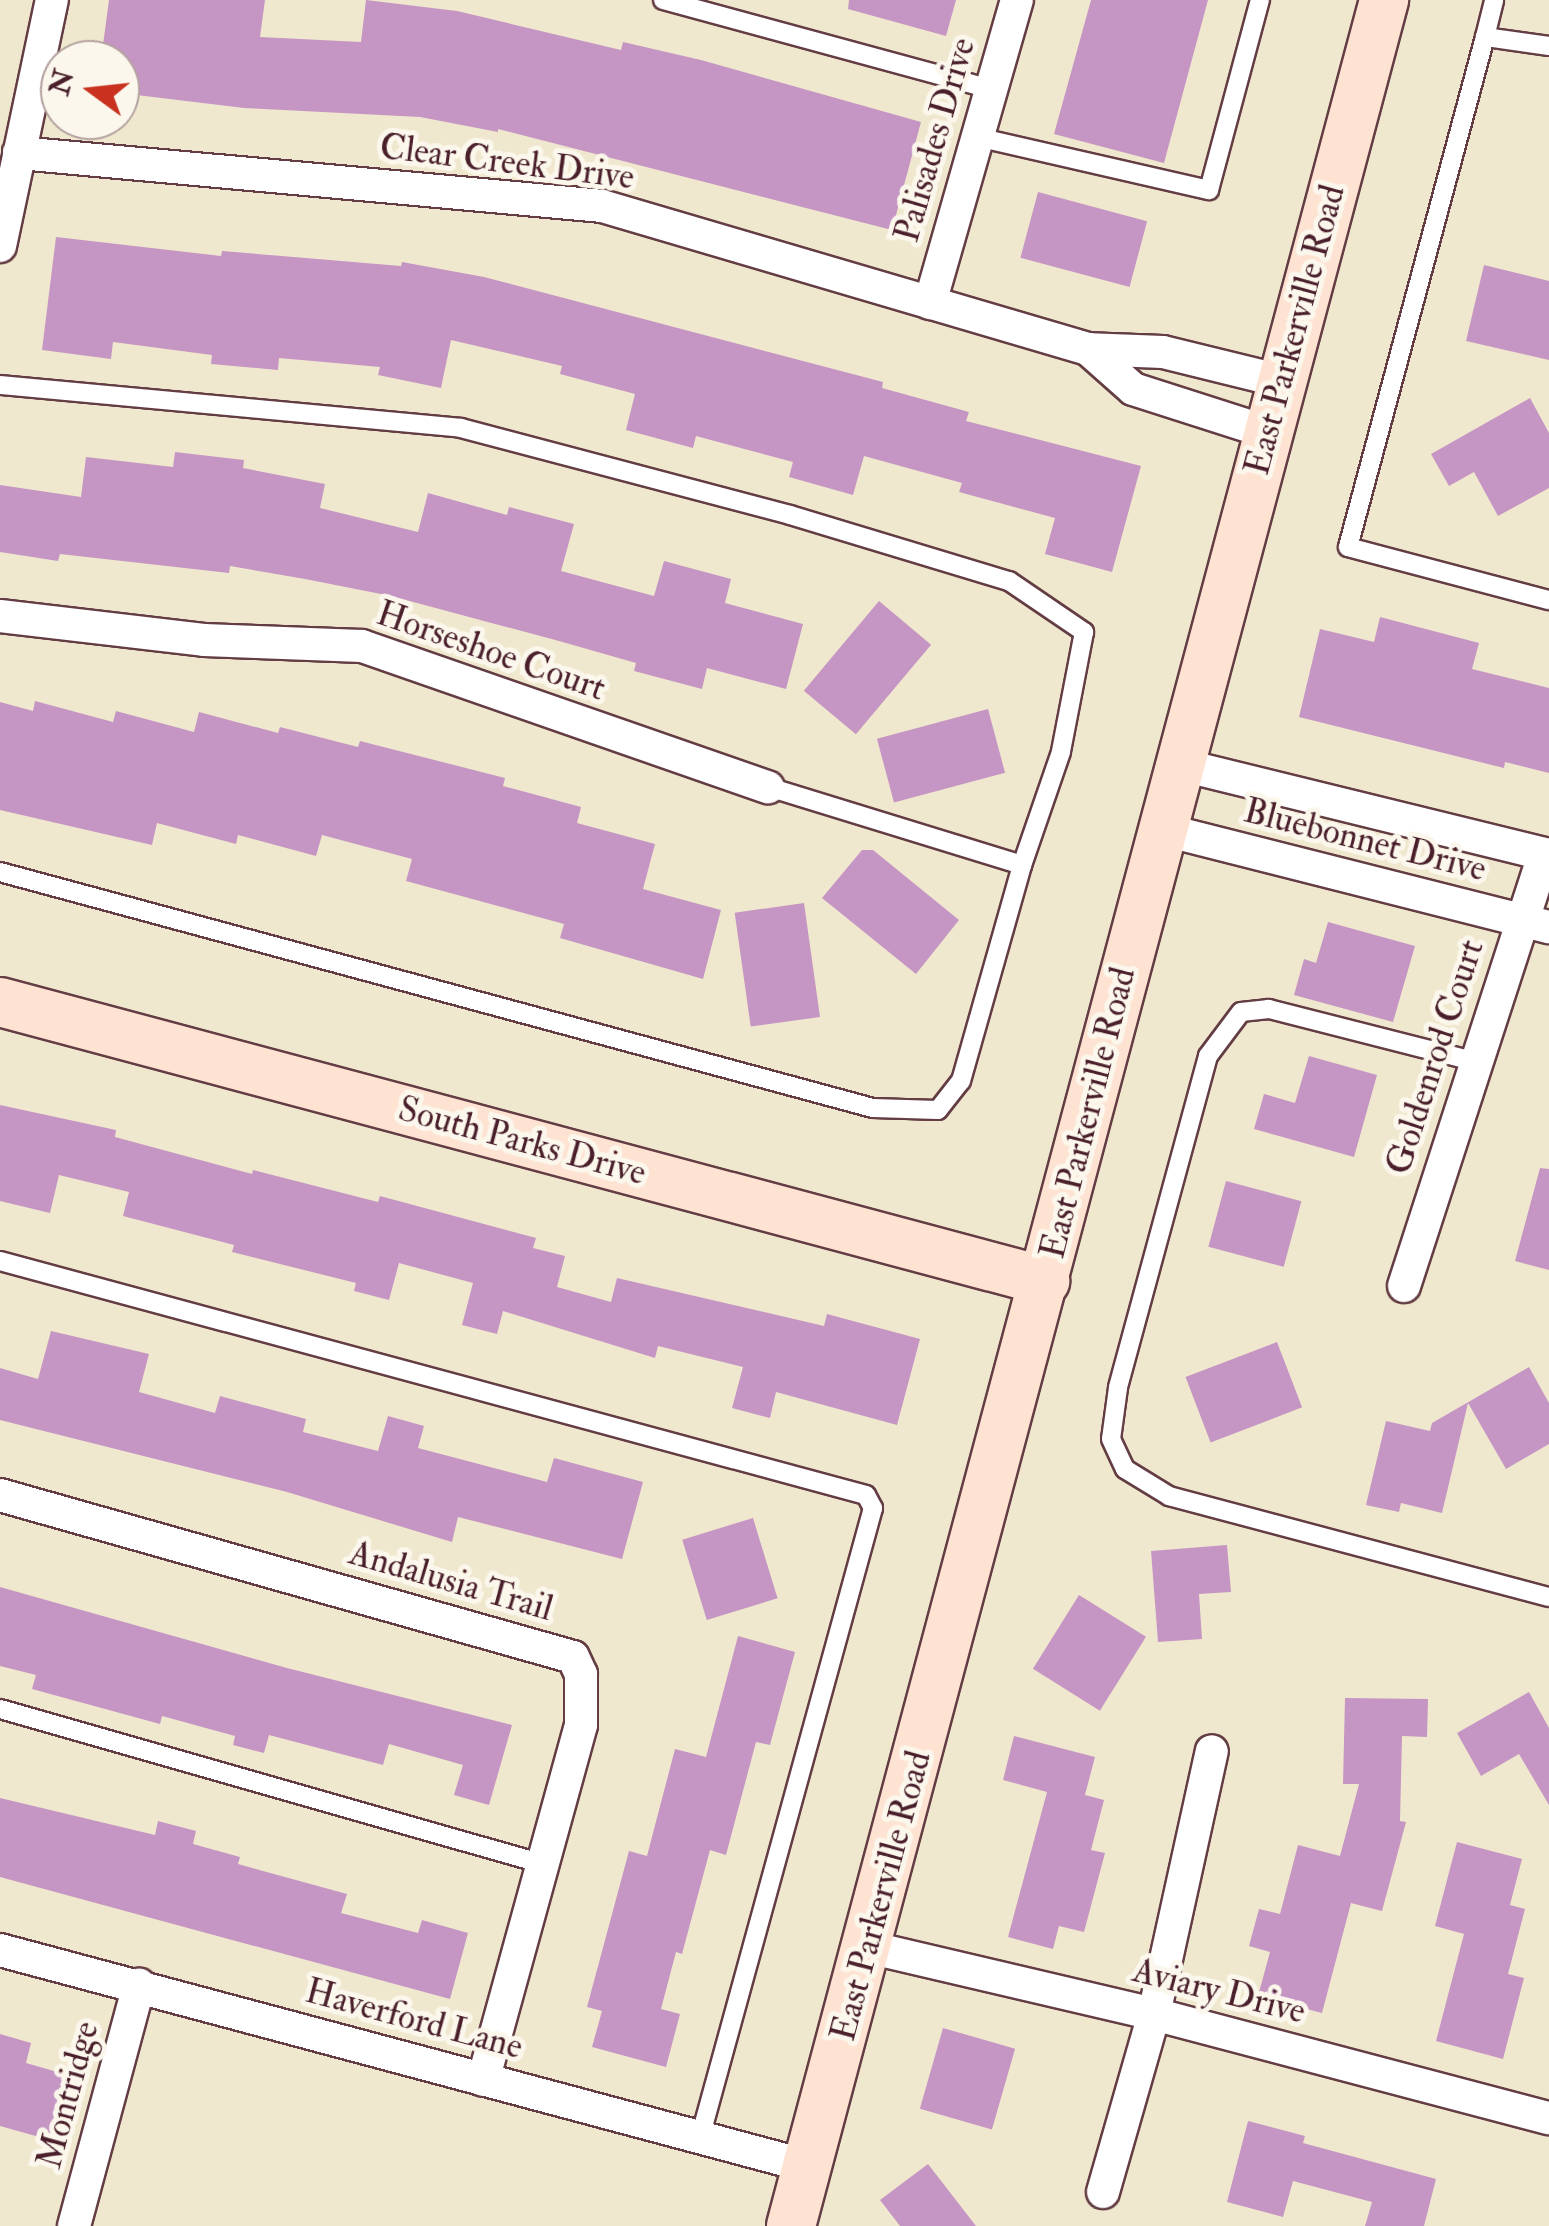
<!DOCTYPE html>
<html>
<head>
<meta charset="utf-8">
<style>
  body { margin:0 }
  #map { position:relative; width:1549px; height:2226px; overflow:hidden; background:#f0e8ce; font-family:"IM FELL Double Pica",serif }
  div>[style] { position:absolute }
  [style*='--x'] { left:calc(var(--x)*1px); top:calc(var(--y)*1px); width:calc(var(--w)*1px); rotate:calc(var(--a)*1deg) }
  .building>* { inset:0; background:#c596c3; transform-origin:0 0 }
  .roads { filter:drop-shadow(2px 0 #633d43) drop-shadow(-2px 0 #633d43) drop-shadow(0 2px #633d43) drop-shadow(0 -2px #633d43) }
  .lane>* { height:18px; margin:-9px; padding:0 9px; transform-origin:9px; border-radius:9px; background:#fff }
  .street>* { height:32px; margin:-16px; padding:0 16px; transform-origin:16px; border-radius:16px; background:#fff }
  .secondary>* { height:48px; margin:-24px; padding:0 24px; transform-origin:24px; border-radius:24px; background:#fee3d2 }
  span { translate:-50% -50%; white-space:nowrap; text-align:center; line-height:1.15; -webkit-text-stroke:10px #fbf7ec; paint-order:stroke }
  .street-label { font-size:35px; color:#4a1f2b }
  .north { position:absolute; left:40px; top:40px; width:100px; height:100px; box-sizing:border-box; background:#fbf7ec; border:2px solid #b4a19f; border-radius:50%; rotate:285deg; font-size:28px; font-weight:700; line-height:40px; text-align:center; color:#4a1f2b }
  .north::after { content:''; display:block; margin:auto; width:35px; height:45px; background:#c8321e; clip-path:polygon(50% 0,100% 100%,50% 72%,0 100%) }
</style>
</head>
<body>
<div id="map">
  <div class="building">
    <div style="clip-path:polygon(109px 0,265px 0,260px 37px,361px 42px,366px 0,457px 11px,621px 50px,623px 42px,701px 60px,921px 122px,892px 230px,498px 129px,498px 132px,420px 117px,244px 108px,120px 93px,120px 60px,101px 60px)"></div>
    <div style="clip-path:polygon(849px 0,956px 0,946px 36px,848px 9px)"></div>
    <div style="clip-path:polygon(1091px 0,1208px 0,1164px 163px,1054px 134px)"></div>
    <div style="left:1038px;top:192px;width:113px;height:68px;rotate:15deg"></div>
    <div style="clip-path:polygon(56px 237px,221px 256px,222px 251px,401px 266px,402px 262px,484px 277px,883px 382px,882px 388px,969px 412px,966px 421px,1141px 466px,1112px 572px,1045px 554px,1055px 518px,959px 492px,962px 483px,864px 456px,853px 495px,789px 477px,793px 462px,696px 436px,693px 448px,626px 430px,635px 394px,560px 374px,562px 366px,451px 340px,441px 388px,378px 375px,380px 367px,279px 358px,278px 370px,211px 364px,212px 355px,113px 342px,111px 359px,42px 350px)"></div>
    <div style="clip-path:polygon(1484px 265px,1549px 281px,1549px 360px,1466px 341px)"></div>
    <div style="clip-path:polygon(1530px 398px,1549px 433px,1549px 488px,1498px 516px,1474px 472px,1449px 486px,1431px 454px)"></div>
    <div style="clip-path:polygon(175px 452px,244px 460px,243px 468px,325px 484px,320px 508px,418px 532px,428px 493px,507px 515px,509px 507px,574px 524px,561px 571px,654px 596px,664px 561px,731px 579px,725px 603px,803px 624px,786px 689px,707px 668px,702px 689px,634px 671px,636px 663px,559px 641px,391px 596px,305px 579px,230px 566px,229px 573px,60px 554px,58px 561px,0 552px,0 485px,81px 497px,86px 457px,173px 467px)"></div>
    <div style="left:879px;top:601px;width:68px;height:117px;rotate:40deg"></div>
    <div style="clip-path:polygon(1380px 617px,1479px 643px,1472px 669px,1549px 688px,1549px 773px,1505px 762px,1504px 768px,1299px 717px,1320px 629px,1374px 642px)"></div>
    <div style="clip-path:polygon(35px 701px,113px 722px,116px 711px,194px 732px,199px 712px,278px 733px,280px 727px,358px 747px,360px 741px,505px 778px,503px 786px,581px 807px,577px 823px,655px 844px,643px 889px,721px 910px,703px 979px,560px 938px,564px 924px,406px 881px,412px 859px,322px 835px,316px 856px,238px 835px,236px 844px,157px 823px,152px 845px,0 810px,0 702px,33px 711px)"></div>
    <div style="left:988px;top:709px;width:66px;height:115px;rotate:75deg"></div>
    <div style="clip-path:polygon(862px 850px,873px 850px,959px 920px,916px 974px,822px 898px)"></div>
    <div style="left:804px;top:903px;width:115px;height:70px;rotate:82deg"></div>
    <div style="clip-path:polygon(1328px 922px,1415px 946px,1393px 1022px,1294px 995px,1304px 959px,1316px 963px)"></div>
    <div style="clip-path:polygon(1309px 1056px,1377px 1075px,1354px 1157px,1254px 1129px,1264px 1094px,1295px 1103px)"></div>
    <div style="clip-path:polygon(0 1105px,116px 1130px,115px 1137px,252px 1174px,253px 1170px,378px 1202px,380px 1196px,536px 1238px,533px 1248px,565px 1256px,557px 1287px,611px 1302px,617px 1278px,824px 1326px,827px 1314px,920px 1339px,897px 1425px,776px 1392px,770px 1418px,732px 1408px,743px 1367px,658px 1346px,655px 1358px,503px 1311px,497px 1334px,462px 1325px,473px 1283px,399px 1263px,389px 1300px,354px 1291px,356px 1283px,232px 1252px,234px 1245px,123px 1216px,129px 1192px,59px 1175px,50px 1213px,0 1201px)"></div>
    <div style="clip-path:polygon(1540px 1168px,1549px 1169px,1549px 1270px,1515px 1261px)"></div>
    <div style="left:1226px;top:1181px;width:78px;height:68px;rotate:15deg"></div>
    <div style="clip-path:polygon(51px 1331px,149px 1354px,139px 1392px,215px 1413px,220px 1396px,306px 1419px,303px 1432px,378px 1451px,388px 1416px,424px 1426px,418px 1448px,547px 1482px,554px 1458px,643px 1482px,622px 1559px,458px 1517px,452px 1542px,287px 1492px,0 1420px,0 1368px,38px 1379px)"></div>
    <div style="left:1277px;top:1342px;width:70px;height:98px;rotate:69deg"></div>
    <div style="clip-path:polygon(1529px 1367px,1549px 1403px,1549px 1444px,1506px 1469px,1468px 1403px,1442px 1513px,1401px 1503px,1399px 1512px,1366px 1505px,1386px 1421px,1430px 1431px,1432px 1423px)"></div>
    <div style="left:753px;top:1518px;width:84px;height:74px;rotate:73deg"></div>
    <div style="clip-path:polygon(1227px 1545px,1231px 1592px,1199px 1594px,1202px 1639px,1158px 1642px,1151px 1551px)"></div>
    <div style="clip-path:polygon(0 1587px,287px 1668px,512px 1725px,489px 1805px,454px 1795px,463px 1765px,389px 1744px,383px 1765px,269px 1735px,264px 1753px,233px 1745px,235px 1736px,162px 1716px,160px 1724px,32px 1689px,36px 1675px,0 1666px)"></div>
    <div style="left:1079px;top:1595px;width:79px;height:87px;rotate:32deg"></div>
    <div style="clip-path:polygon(738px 1636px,795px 1652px,770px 1745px,756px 1742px,726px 1855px,710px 1850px,682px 1954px,676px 1952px,661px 2009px,680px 2014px,666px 2067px,592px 2047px,602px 2011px,587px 2007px,629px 1851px,647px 1856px,675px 1749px,706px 1757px)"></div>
    <div style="clip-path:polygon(1529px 1692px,1549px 1728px,1549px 1805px,1519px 1754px,1481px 1776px,1457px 1733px)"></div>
    <div style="clip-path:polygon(1345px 1698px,1428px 1699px,1427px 1737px,1402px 1736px,1400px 1821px,1406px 1822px,1382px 1911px,1351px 1903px,1322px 2013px,1258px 1996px,1270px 1952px,1249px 1946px,1259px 1909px,1280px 1914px,1298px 1845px,1340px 1856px,1359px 1784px,1343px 1784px)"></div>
    <div style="clip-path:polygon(1014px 1736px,1095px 1757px,1085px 1795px,1104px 1800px,1091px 1850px,1105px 1853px,1084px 1932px,1059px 1926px,1053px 1949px,1008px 1937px,1047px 1792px,1003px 1780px)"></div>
    <div style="clip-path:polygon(0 1798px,155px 1835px,158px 1821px,196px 1831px,193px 1844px,240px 1857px,238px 1864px,347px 1894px,341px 1913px,418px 1933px,422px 1920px,468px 1933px,450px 1999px,0 1877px)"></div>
    <div style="clip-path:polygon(1457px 1842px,1522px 1859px,1510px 1905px,1525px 1909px,1508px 1974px,1524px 1978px,1503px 2059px,1436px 2041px,1464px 1934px,1435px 1926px)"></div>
    <div style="left:943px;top:2028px;width:75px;height:84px;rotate:16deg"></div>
    <div style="clip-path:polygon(0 2034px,31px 2043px,26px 2063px,68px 2075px,50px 2140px,0 2126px)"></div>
    <div style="clip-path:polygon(1248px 2121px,1305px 2136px,1303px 2143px,1436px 2179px,1424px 2226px,1365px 2226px,1372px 2202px,1293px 2181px,1283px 2217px,1227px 2202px)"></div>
    <div style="clip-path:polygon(928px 2164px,976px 2226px,900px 2226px,880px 2200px)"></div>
  </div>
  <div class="roads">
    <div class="lane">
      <div style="--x:663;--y:0;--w:340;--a:15.2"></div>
      <div style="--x:1485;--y:37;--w:38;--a:-76"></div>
      <div style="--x:1549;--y:46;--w:65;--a:-172"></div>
      <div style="--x:1485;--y:37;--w:528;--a:105.04"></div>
      <div style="--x:1348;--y:547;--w:208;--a:14.8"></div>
      <div style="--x:977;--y:137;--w:238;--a:12.9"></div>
      <div style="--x:1209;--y:190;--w:197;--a:-75"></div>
      <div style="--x:0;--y:385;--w:463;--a:5.3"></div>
      <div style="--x:461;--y:428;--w:340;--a:14.8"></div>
      <div style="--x:790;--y:515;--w:229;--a:16.8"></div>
      <div style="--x:1009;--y:581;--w:91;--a:34.2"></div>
      <div style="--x:1084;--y:632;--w:122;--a:100.9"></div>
      <div style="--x:1061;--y:752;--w:120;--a:109"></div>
      <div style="--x:1022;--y:865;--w:266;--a:-162.9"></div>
      <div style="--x:0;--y:872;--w:904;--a:15.13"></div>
      <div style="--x:873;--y:1108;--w:65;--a:1.8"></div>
      <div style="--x:938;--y:1110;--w:37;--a:-52"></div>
      <div style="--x:961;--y:1081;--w:224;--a:-74.2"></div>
      <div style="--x:1473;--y:1061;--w:211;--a:-165.7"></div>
      <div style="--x:1269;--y:1009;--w:28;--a:174"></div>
      <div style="--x:1241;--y:1012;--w:55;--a:126.9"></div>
      <div style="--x:1208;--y:1056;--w:344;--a:105.2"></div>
      <div style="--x:1118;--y:1388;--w:51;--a:97.8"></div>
      <div style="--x:1111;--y:1439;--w:33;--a:65"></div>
      <div style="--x:1125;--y:1469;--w:52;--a:31.5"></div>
      <div style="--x:1169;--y:1496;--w:393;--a:14.9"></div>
      <div style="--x:0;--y:1261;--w:897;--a:15.12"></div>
      <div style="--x:866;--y:1495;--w:15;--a:62"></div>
      <div style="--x:873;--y:1508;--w:653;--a:105.36"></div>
      <div style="--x:0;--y:1709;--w:565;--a:15.93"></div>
    </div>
    <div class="street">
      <div style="--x:19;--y:153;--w:585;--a:5.19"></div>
      <div style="--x:602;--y:206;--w:507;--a:16.4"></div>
      <div style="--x:1088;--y:349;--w:75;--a:2.3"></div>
      <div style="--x:1163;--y:352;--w:122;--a:13.8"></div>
      <div style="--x:0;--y:246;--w:251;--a:-78.1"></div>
      <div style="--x:930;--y:303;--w:315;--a:-74"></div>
      <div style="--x:1088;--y:349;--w:60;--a:41.6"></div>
      <div style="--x:1133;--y:389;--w:141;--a:17.8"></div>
      <div style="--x:0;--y:616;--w:205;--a:6.7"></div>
      <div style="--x:204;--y:640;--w:158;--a:2.2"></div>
      <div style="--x:362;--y:646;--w:430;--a:19.2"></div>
      <div style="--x:1178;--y:764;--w:382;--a:13.8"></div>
      <div style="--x:1161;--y:829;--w:400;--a:14.2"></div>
      <div style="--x:1404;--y:1286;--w:454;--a:-72"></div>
      <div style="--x:0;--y:1495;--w:595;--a:15.79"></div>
      <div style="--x:573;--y:1657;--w:19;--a:65"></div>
      <div style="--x:581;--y:1674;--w:51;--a:90"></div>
      <div style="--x:581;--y:1725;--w:368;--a:105.4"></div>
      <div style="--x:868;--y:1947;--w:294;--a:13.2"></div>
      <div style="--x:1154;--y:2014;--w:408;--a:14.8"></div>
      <div style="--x:0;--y:1950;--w:835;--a:14.98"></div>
      <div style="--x:1103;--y:2192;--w:185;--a:-74"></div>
      <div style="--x:1154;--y:2014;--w:269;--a:-77.6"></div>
      <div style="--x:74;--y:2226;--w:250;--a:-74.9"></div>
    </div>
    <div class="secondary">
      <div style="--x:0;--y:1002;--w:1082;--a:14.95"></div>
      <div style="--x:791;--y:2226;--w:2304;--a:-75.08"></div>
    </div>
  </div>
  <div class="street-label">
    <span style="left:935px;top:140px;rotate:-74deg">Palisades Drive</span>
    <span style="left:507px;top:162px;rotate:7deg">Clear Creek Drive</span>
    <span style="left:1295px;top:330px;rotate:-75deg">East Parkerville Road</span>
    <span style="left:491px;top:651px;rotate:19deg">Horseshoe Court</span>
    <span style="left:1365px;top:840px;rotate:14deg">Bluebonnet Drive</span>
    <span style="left:1435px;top:1057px;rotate:-72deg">Goldenrod Court</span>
    <span style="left:1088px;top:1113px;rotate:-76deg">East Parkerville Road</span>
    <span style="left:522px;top:1141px;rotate:15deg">South Parks Drive</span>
    <span style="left:451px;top:1581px;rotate:16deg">Andalusia Trail</span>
    <span style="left:881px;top:1896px;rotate:-75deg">East Parkerville Road</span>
    <span style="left:1219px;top:1991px;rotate:14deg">Aviary Drive</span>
    <span style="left:414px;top:2019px;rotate:15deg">Haverford Lane</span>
    <span style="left:68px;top:2095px;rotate:-75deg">Montridge</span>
  </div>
  <div class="north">N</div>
</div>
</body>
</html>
